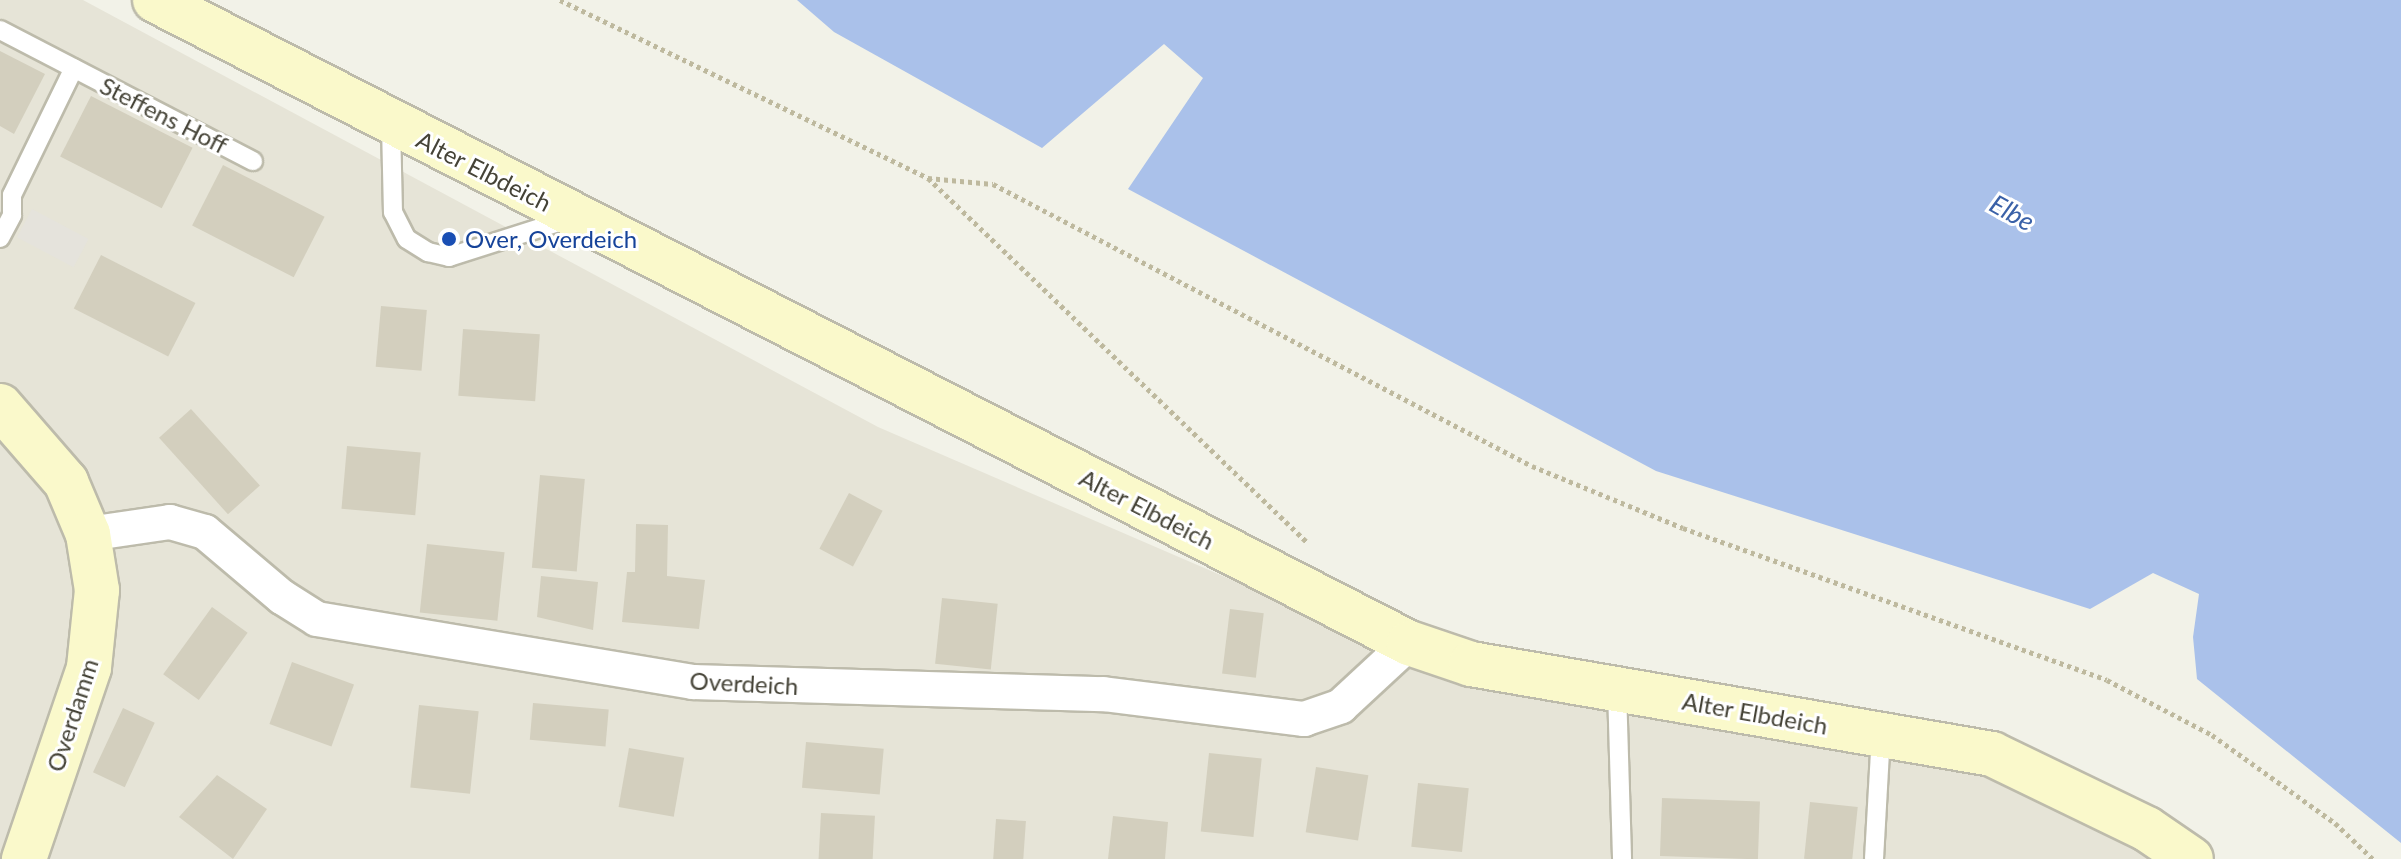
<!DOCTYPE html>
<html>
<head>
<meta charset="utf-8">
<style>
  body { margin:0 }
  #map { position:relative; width:2401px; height:859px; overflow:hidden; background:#f2f2e8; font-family:Lato,sans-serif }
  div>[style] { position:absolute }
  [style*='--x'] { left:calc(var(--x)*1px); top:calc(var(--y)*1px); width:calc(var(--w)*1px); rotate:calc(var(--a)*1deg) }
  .residential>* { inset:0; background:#e6e4d7 }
  .industrial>* { inset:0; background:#e5e3dc; transform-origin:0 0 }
  .water>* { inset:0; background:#aac1ea }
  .building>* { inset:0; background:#d3cfbe; transform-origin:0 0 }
  .path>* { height:5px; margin-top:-2.5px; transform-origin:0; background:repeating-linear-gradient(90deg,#beb99e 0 4px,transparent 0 8px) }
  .roads { filter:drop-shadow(2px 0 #bdbbab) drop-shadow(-2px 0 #bdbbab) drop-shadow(0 2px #bdbbab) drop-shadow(0 -2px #bdbbab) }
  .lane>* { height:18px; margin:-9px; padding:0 9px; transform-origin:9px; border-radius:9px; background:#fff }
  .street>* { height:34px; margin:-17px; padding:0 17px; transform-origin:17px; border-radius:17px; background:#fff }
  .secondary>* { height:44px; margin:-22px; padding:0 22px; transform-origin:22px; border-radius:22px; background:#faf9cb }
  .dots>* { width:22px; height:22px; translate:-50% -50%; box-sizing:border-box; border:4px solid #fff; border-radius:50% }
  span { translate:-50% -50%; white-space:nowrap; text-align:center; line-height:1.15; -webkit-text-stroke:6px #fff; paint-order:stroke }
  .street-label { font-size:24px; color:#454337 }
  .transit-label { font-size:24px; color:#164399 }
  .left { translate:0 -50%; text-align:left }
  .water-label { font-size:26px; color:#3a61a8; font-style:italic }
</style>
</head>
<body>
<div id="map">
  <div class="residential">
    <div style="clip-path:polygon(0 0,83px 0,878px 427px,1461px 679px,1988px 762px,2162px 859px,0 859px)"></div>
  </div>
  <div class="industrial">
    <div style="left:32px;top:209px;width:64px;height:32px;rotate:28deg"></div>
  </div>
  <div class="water">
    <div style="clip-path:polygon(797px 0,2401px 0,2401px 843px,2197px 679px,2193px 637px,2199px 594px,2153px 573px,2090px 609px,1656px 471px,1128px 189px,1203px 78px,1164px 44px,1042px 148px,834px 32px)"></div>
  </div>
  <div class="building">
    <div style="clip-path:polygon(0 51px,45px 74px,14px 134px,0 126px)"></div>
    <div style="left:91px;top:96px;width:114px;height:68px;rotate:27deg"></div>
    <div style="left:223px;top:165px;width:114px;height:68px;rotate:27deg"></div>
    <div style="left:101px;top:255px;width:106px;height:60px;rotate:27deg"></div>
    <div style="left:381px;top:306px;width:46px;height:61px;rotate:5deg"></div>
    <div style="left:463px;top:329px;width:77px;height:67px;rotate:4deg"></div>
    <div style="left:191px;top:409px;width:103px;height:43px;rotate:48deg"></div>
    <div style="left:347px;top:446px;width:74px;height:63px;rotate:5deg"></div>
    <div style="left:540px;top:475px;width:45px;height:93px;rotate:5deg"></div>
    <div style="left:849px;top:493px;width:38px;height:63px;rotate:28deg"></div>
    <div style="clip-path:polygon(636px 524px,668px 525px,667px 576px,705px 580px,699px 629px,622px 622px,627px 572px,635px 572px)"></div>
    <div style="left:427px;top:544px;width:78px;height:69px;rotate:6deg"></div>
    <div style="clip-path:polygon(541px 576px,598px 582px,593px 630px,537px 617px)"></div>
    <div style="left:942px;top:598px;width:56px;height:66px;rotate:6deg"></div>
    <div style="left:212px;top:607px;width:44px;height:83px;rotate:36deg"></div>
    <div style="left:1230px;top:609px;width:34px;height:65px;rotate:7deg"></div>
    <div style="left:292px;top:662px;width:66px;height:66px;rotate:20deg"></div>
    <div style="left:533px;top:703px;width:76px;height:37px;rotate:5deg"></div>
    <div style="left:419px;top:705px;width:60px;height:83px;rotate:6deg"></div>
    <div style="left:123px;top:708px;width:35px;height:71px;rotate:25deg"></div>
    <div style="left:806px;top:742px;width:78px;height:46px;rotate:5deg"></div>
    <div style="left:629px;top:748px;width:56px;height:60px;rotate:10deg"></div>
    <div style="left:1209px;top:753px;width:53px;height:79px;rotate:6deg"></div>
    <div style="left:1316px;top:767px;width:53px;height:66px;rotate:9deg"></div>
    <div style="clip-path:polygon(217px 775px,267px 809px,233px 859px,179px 817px)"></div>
    <div style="left:1418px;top:783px;width:51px;height:64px;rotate:6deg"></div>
    <div style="left:1662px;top:798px;width:98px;height:58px;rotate:2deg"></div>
    <div style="left:1810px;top:802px;width:48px;height:57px;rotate:6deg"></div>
    <div style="left:821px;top:813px;width:54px;height:46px;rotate:3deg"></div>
    <div style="clip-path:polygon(1113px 816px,1168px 822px,1165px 859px,1108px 859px)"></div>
    <div style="left:996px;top:819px;width:30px;height:40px;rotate:4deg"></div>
  </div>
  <div class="path">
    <div style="--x:560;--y:0;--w:409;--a:25.8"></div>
    <div style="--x:928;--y:178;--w:527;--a:43.85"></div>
    <div style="--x:928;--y:178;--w:65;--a:5.3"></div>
    <div style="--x:993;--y:184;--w:608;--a:27.62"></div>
    <div style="--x:1532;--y:466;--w:163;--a:22.3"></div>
    <div style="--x:1683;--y:528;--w:450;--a:19.7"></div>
    <div style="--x:2107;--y:680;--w:119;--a:27.6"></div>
    <div style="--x:2212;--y:735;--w:151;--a:35.6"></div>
    <div style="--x:2335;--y:823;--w:52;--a:43.5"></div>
  </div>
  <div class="roads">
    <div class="lane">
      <div style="--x:0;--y:30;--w:285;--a:27.4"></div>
      <div style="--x:391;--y:125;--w:87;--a:88.7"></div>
      <div style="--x:393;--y:212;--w:30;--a:63"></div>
      <div style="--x:407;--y:239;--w:25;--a:32"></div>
      <div style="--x:428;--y:252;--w:22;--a:13"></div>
      <div style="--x:449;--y:257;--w:125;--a:-17.7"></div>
      <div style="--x:0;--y:238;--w:26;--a:-62"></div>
      <div style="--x:12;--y:215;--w:20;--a:-90"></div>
      <div style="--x:12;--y:195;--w:141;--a:-64"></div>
      <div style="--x:1617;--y:689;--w:170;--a:88.3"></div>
      <div style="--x:1874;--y:859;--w:124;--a:-86.8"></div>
    </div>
    <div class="street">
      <div style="--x:88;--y:534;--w:83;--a:-8.3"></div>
      <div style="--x:170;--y:522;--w:36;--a:16"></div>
      <div style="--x:205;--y:532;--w:101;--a:40.2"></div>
      <div style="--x:282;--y:597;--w:41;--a:32.2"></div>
      <div style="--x:317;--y:619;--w:381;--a:9.5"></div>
      <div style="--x:693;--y:682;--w:410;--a:1.7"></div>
      <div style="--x:1103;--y:694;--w:203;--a:7.1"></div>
      <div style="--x:1304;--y:719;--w:39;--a:-19"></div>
      <div style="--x:1341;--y:706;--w:93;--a:-42.8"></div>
    </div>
    <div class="secondary">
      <div style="--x:155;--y:0;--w:1409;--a:27.15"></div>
      <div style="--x:1409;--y:643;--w:65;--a:18.7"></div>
      <div style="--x:1471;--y:664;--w:529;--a:9.8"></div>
      <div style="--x:1992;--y:754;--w:172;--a:25.8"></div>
      <div style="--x:2147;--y:829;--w:53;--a:34.3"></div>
      <div style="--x:0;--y:406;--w:101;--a:49"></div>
      <div style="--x:66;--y:482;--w:56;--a:67.1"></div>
      <div style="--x:88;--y:534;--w:57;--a:80.9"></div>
      <div style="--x:97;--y:590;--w:78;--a:95.9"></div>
      <div style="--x:89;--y:668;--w:202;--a:108.8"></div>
    </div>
  </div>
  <div class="dots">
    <div style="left:449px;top:239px;background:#1a4fb4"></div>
  </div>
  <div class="street-label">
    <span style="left:164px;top:115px;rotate:27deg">Steffens Hoff</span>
    <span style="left:484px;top:171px;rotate:27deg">Alter Elbdeich</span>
    <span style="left:1147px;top:509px;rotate:27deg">Alter Elbdeich</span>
    <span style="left:744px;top:683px;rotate:3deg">Overdeich</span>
    <span style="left:1755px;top:713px;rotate:10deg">Alter Elbdeich</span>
    <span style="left:72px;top:715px;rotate:-72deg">Overdamm</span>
  </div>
  <div class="transit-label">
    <span class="left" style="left:465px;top:239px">Over, Overdeich</span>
  </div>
  <div class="water-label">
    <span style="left:2012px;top:213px;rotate:29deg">Elbe</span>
  </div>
</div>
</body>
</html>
